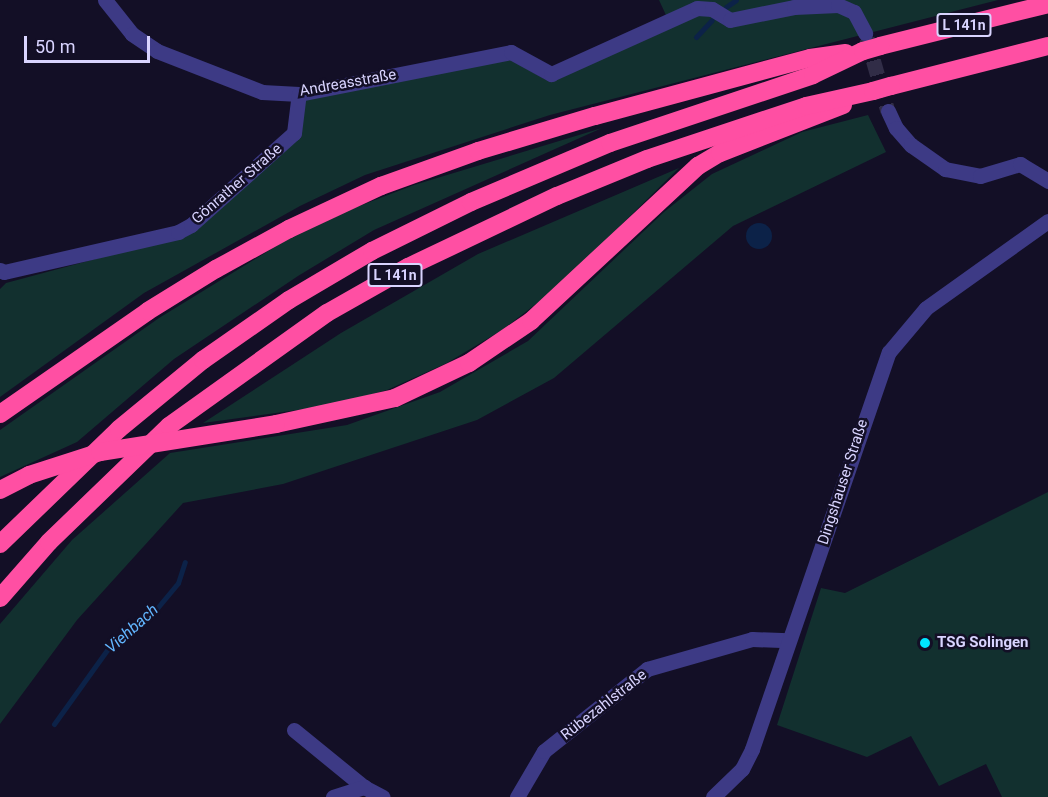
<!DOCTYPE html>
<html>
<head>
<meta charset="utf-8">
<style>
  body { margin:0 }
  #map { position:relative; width:1048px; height:797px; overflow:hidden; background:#130f26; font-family:Roboto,sans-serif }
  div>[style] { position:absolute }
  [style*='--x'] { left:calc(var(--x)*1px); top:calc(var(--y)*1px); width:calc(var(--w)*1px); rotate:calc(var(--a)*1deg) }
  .green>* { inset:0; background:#12302f }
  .water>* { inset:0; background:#0c2248 }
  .round { border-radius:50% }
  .stream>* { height:5px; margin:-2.5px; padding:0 2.5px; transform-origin:2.5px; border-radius:2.5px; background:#0c2248 }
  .minor-tunnel>* { height:15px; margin-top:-7.5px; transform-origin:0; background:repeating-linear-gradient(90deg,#312d47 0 15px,transparent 0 23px) }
  .minor>* { height:15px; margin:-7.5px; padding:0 7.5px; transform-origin:7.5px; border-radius:7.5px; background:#3d3a85 }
  .highway>* { height:18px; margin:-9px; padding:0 9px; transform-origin:9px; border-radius:9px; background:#ff4fa3 }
  .highway-bridge>* { height:18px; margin:-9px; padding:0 9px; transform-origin:9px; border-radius:9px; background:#ff4fa3 }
  .dots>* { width:16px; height:16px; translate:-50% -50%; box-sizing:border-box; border:3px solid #130f26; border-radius:50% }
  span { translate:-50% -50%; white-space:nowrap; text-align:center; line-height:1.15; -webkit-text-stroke:5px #130f26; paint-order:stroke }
  .shield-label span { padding:2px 4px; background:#130f26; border:2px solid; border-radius:4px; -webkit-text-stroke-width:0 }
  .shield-label { font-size:14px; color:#d9d4ff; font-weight:700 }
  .street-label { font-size:15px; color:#d9d4ff }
  .poi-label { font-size:15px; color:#d9d4ff; font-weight:700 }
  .left { translate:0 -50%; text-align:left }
  .water-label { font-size:16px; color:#62b6ff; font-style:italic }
  .scale { position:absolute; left:24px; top:36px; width:126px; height:27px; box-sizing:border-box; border:3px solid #d9d4ff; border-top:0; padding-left:8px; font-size:18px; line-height:21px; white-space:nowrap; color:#d9d4ff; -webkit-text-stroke:4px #130f26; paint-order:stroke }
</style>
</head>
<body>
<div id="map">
  <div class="green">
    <div style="clip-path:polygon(659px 0,998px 0,550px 115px,365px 175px,300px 206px,144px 293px,0 397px,0 289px,6px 283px,181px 236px,297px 140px,302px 97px,509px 59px,550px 82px,671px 26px)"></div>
    <div style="clip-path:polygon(868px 115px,886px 152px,733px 226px,554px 378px,477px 420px,283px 484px,183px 503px,77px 620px,0 724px,0 624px,72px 540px,170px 453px,347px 425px,440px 392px,528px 341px,664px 212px,712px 174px,802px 132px)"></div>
    <div style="clip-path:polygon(602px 128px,374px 230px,298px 276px,174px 359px,77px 442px,0 477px,0 430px,159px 318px,283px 242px,354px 208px,414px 185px)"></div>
    <div style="clip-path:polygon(679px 168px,558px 287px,502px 330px,447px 363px,387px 390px,334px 405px,203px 423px,341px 333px,478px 254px)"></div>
    <div style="clip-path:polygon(1048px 492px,1048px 797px,1002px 797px,986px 764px,939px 786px,911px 736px,867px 757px,777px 725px,821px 588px,845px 593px)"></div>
  </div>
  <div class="water">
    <div class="round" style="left:746px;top:223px;width:26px;height:26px"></div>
  </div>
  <div class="stream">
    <div style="--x:726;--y:7;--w:12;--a:-35"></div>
    <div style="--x:696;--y:37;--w:23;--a:-47"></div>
    <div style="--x:54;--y:724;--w:91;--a:-54.4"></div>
    <div style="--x:107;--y:650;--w:51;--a:-37.1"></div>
    <div style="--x:148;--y:619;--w:47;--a:-50.2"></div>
    <div style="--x:178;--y:583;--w:22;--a:-72"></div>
  </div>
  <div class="minor-tunnel">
    <div style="--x:867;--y:38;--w:76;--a:74"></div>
  </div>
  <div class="minor">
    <div style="--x:105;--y:0;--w:43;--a:51.5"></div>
    <div style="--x:132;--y:34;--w:30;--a:34"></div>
    <div style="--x:157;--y:51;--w:113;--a:21.3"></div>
    <div style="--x:262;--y:92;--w:37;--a:3"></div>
    <div style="--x:299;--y:94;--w:216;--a:-11.2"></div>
    <div style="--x:511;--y:52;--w:46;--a:28.8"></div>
    <div style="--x:551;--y:74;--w:160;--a:-24.3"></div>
    <div style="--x:697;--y:8;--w:15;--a:4"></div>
    <div style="--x:712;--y:9;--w:21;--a:31"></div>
    <div style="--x:730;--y:20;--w:65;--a:-11.5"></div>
    <div style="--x:794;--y:7;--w:44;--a:-2.6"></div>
    <div style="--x:838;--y:5;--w:17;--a:24"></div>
    <div style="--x:854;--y:12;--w:24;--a:62"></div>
    <div style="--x:888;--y:111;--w:19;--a:65"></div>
    <div style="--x:896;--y:128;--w:23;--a:49"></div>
    <div style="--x:911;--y:145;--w:42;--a:35.2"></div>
    <div style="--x:945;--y:169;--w:36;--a:11"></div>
    <div style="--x:980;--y:176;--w:42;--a:-16.7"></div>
    <div style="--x:1020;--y:164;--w:33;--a:31"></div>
    <div style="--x:0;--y:270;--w:4;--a:27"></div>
    <div style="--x:4;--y:272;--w:179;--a:-12.9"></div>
    <div style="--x:178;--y:232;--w:15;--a:-28"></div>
    <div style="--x:191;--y:225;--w:138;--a:-41.8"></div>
    <div style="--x:294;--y:133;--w:39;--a:-83"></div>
    <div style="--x:294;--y:730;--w:90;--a:39.2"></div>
    <div style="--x:364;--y:787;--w:21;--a:28"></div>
    <div style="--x:333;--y:797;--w:33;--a:-18"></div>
    <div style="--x:517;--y:797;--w:53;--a:-59.6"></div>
    <div style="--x:544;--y:751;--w:132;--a:-38.5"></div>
    <div style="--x:647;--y:669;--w:109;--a:-15.9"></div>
    <div style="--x:752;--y:639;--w:36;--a:2"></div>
    <div style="--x:713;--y:797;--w:40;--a:-44"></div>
    <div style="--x:742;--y:769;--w:22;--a:-63"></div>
    <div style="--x:752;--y:749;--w:420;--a:-71"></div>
    <div style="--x:889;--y:352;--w:57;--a:-49.9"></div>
    <div style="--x:926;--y:308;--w:150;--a:-35.5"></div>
  </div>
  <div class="highway">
    <div style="--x:880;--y:46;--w:173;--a:-14"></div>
    <div style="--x:891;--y:86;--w:162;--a:-14.3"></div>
    <div style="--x:0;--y:414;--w:180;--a:-34.8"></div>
    <div style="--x:148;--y:311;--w:80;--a:-31.7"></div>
    <div style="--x:216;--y:269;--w:83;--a:-28.7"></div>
    <div style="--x:289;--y:229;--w:102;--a:-25.1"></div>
    <div style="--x:381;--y:186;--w:103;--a:-19.8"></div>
    <div style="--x:478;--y:151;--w:122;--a:-16.7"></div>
    <div style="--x:595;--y:116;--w:223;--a:-15.1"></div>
    <div style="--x:810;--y:58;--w:36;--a:-8"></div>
    <div style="--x:276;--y:424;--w:122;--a:-12.3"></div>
    <div style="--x:395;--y:398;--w:82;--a:-25.3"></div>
    <div style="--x:469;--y:363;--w:75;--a:-34.1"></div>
    <div style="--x:531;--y:321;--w:228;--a:-42.9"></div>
    <div style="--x:698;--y:166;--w:26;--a:-31"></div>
    <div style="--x:720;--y:153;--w:132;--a:-21.3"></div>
    <div style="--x:0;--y:544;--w:165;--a:-44"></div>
    <div style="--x:119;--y:429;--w:109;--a:-39.4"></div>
    <div style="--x:203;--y:360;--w:105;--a:-34.9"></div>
    <div style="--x:289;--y:300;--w:96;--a:-30.6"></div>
    <div style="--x:372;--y:251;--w:110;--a:-26.3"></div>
    <div style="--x:471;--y:202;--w:151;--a:-23"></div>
    <div style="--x:610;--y:143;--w:214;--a:-18.5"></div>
    <div style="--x:813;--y:75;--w:55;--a:-25.6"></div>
    <div style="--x:0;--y:598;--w:74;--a:-48.8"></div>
    <div style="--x:49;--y:542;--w:167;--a:-44"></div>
    <div style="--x:169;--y:426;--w:194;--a:-35.6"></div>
    <div style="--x:327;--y:313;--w:93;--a:-29.6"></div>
    <div style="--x:408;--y:267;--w:165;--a:-25.5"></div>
    <div style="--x:557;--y:196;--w:97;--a:-22.3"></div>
    <div style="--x:647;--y:159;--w:168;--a:-18.4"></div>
    <div style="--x:806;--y:106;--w:69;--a:-12.6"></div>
  </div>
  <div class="highway-bridge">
    <div style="--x:863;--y:51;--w:18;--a:-16"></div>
    <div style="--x:873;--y:91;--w:19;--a:-16"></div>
    <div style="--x:0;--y:490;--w:33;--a:-27"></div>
    <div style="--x:29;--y:475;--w:75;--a:-17.9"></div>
    <div style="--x:100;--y:452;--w:178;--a:-9"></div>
  </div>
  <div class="dots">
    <div style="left:925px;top:643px;background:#00e5ff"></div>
  </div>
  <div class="shield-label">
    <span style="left:964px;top:25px">L 141n</span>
    <span style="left:395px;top:275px">L 141n</span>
  </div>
  <div class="street-label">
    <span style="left:348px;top:83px;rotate:-10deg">Andreasstraße</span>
    <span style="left:237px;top:184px;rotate:-41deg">Gönrather Straße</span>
    <span style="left:843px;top:482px;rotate:-72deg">Dingshauser Straße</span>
    <span style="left:604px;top:705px;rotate:-38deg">Rübezahlstraße</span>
  </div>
  <div class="poi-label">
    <span class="left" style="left:937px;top:643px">TSG Solingen</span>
  </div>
  <div class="water-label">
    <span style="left:132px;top:629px;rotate:-42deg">Viehbach</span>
  </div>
  <div class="scale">50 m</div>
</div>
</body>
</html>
